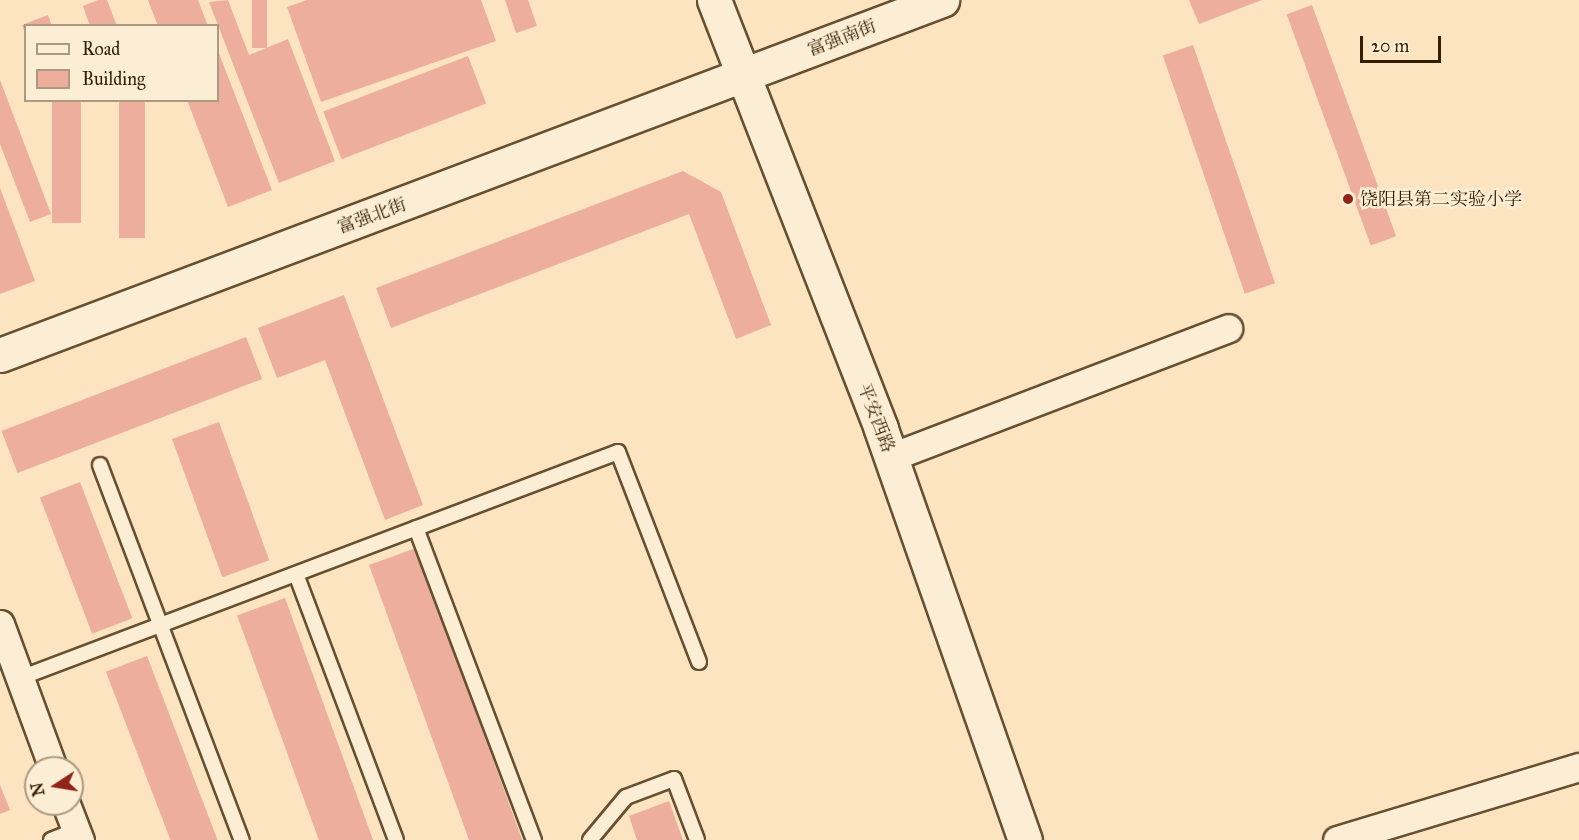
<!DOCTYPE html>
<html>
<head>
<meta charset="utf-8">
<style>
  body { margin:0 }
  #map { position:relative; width:1579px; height:840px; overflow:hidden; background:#fbe4bf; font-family:"IM FELL Great Primer","Noto Serif SC",serif }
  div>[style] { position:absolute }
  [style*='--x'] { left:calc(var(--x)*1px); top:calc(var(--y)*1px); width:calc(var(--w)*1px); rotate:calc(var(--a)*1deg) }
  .building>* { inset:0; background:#edae9d; transform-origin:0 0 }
  .roads { filter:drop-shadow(2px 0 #665030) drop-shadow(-2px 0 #665030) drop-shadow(0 2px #665030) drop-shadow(0 -2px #665030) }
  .lane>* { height:14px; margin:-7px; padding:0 7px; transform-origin:7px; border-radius:7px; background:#fcedd5 }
  .street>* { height:27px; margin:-13.5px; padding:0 13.5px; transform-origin:13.5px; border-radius:13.5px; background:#fcedd5 }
  .secondary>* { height:33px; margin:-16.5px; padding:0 16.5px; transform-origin:16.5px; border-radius:16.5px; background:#fcedd5 }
  .dots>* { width:16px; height:16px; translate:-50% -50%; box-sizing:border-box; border:3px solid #fcedd5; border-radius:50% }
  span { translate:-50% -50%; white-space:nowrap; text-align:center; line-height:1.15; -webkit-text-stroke:5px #fcedd5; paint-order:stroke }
  .street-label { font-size:18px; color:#341e00 }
  .poi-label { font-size:18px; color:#341e00 }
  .left { translate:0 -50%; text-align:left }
  .legend { position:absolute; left:24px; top:24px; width:195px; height:78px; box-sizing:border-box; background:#fcedd5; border:2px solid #ac9a80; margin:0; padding:8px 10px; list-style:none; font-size:18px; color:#341e00 }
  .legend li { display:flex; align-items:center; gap:12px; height:30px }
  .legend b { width:30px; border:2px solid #ac9a80 }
  .north { position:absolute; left:24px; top:756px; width:60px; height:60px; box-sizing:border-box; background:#fcedd5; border:2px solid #ac9a80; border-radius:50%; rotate:258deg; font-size:16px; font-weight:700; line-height:24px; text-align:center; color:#341e00 }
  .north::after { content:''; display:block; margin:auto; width:21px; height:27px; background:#8f2418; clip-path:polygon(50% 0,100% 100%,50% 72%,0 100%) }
  .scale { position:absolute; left:1360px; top:36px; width:81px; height:27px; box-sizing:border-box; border:3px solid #341e00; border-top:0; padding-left:8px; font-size:18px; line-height:21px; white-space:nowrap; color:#341e00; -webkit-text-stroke:4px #fcedd5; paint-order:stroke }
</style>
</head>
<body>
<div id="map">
  <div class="building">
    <div style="clip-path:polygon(98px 0,107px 0,117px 26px,90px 26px,83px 6px)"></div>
    <div style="clip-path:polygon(148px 0,198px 0,208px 26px,158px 26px)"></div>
    <div style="clip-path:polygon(228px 0,249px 55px,288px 39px,335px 161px,279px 183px,209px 2px)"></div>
    <div style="left:252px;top:0;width:15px;height:48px"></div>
    <div style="clip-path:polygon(307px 0,481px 0,496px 41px,321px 102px,287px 7px)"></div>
    <div style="clip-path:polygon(505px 0,528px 0,537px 26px,516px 33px)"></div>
    <div style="clip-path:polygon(1189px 0,1262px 0,1199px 24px)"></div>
    <div style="left:1312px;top:5px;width:246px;height:27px;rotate:70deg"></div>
    <div style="clip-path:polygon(48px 15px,52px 26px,26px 26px,25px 33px,22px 25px)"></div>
    <div style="left:1193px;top:45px;width:252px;height:32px;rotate:71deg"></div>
    <div style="clip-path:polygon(218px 51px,272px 190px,228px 207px,187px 100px,218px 100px)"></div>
    <div style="left:468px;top:56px;width:51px;height:155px;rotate:69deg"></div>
    <div style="clip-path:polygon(0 80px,51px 214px,30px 222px,0 144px)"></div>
    <div style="left:52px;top:100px;width:29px;height:123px"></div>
    <div style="left:119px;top:100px;width:26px;height:138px"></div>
    <div style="clip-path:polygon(683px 171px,721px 192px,771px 325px,736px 339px,689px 214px,391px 328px,376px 288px)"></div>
    <div style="clip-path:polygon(0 188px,35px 281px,0 294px)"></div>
    <div style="clip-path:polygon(344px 295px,423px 505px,385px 520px,325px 360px,277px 378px,258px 328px)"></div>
    <div style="left:246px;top:337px;width:45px;height:262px;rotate:69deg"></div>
    <div style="left:219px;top:422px;width:147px;height:50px;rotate:70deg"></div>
    <div style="left:80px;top:482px;width:146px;height:43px;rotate:69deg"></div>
    <div style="left:416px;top:548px;width:311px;height:50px;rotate:70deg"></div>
    <div style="left:285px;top:598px;width:258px;height:51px;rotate:70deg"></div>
    <div style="left:147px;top:656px;width:197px;height:44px;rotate:69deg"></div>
    <div style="clip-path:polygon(0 785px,10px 810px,0 814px)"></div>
    <div style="clip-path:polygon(669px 801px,683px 840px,637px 840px,629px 816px)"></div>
  </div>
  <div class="roads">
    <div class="lane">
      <div style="--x:100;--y:465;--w:401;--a:69.3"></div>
      <div style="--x:416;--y:528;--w:334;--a:69.3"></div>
      <div style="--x:296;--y:574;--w:284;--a:69.4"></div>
      <div style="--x:20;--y:678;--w:639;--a:-20.7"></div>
      <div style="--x:618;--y:452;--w:225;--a:68.9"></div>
      <div style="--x:51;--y:840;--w:27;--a:-22"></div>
      <div style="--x:590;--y:840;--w:56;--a:-50.1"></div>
      <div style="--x:626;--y:797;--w:51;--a:-20.6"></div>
      <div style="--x:674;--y:779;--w:65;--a:69.3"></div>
    </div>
    <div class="street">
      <div style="--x:891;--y:457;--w:361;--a:-20.9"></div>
      <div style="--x:0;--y:624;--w:153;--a:69.8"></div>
      <div style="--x:66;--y:804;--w:39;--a:69"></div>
      <div style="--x:1337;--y:840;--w:253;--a:-16.8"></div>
    </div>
    <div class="secondary">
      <div style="--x:714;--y:0;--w:460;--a:68.7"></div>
      <div style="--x:881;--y:429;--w:435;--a:70.7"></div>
      <div style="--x:0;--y:355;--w:1007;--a:-20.65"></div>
    </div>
  </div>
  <div class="dots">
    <div style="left:1348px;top:199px;background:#8f2418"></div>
  </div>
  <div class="street-label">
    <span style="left:842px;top:38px;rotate:-21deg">富强南街</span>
    <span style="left:372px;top:216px;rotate:-20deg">富强北街</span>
    <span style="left:876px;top:418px;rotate:69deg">平安西路</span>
  </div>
  <div class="poi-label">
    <span class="left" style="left:1360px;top:199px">饶阳县第二实验小学</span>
  </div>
  <ul class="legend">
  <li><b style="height:8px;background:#fcedd5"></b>Road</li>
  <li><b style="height:16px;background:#edae9d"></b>Building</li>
  </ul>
  <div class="north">N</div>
  <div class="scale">20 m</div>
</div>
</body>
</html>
